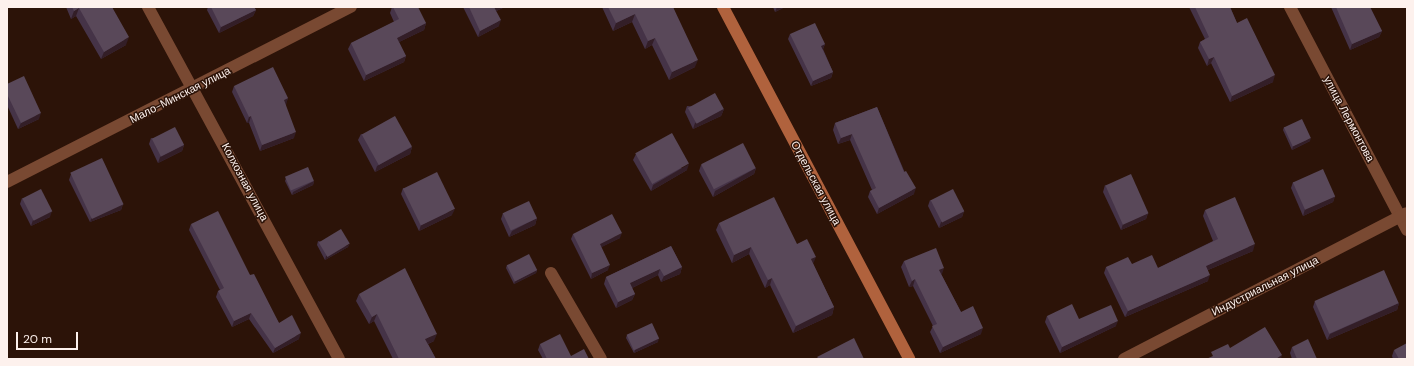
<!DOCTYPE html>
<html>
<head>
<meta charset="utf-8">
<style>
  body { margin:0 }
  #map { position:relative; width:1414px; height:366px; overflow:hidden; background:#2c1308; font-family:"DM Sans",sans-serif }
  div>[style] { position:absolute }
  [style*='--x'] { left:calc(var(--x)*1px); top:calc(var(--y)*1px); width:calc(var(--w)*1px); rotate:calc(var(--a)*1deg) }
  .street>* { height:12px; margin:-6px; padding:0 6px; transform-origin:6px; border-radius:6px; background:#794932 }
  .secondary>* { height:12px; margin:-6px; padding:0 6px; transform-origin:6px; border-radius:6px; background:#b0623d }
  .wall>* { inset:0; background:#453347 }
  .shaded-wall>* { inset:0; background:#331e27 }
  .building>* { inset:0; background:#594859; transform-origin:0 0 }
  span { translate:-50% -50%; white-space:nowrap; text-align:center; line-height:1.15; -webkit-text-stroke:3px #2c1308; paint-order:stroke }
  .street-label { font-size:11px; color:#fdf1ed }
  .frame { position:absolute; inset:0; border:8px solid #fdf1ed; pointer-events:none }
  .scale { position:absolute; left:16px; top:332px; width:62px; height:18px; box-sizing:border-box; border:2px solid #fdf1ed; border-top:0; padding-left:5px; font-size:12px; line-height:14px; white-space:nowrap; color:#fdf1ed; -webkit-text-stroke:3px #2c1308; paint-order:stroke }
</style>
</head>
<body>
<div id="map">
  <div class="street">
    <div style="--x:148;--y:7;--w:400;--a:61.5"></div>
    <div style="--x:1290;--y:7;--w:252;--a:62.3"></div>
    <div style="--x:7;--y:182;--w:386;--a:-27"></div>
    <div style="--x:551;--y:273;--w:99;--a:59.8"></div>
    <div style="--x:1124;--y:359;--w:318;--a:-27.3"></div>
  </div>
  <div class="secondary">
    <div style="--x:723;--y:7;--w:398;--a:62.1"></div>
  </div>
  <div class="wall">
    <div style="clip-path:polygon(66px 7px,112px 7px,126px 45px,101px 59px,76px 16px,71px 19px)"></div>
    <div style="clip-path:polygon(208px 7px,254px 7px,256px 10px,253px 16px,219px 33px,207px 10px)"></div>
    <div style="clip-path:polygon(392px 7px,426px 23px,424px 30px,399px 42px,406px 56px,404px 62px,364px 81px,348px 49px,351px 43px,394px 22px,390px 13px)"></div>
    <div style="clip-path:polygon(463px 7px,505px 7px,496px 11px,499px 26px,478px 37px)"></div>
    <div style="clip-path:polygon(602px 7px,673px 7px,695px 67px,669px 80px,652px 45px,645px 49px,632px 22px,613px 31px)"></div>
    <div style="clip-path:polygon(773px 7px,785px 7px,775px 12px)"></div>
    <div style="clip-path:polygon(1189px 7px,1230px 7px,1237px 23px,1273px 82px,1230px 102px,1211px 63px,1207px 66px,1198px 48px,1200px 42px,1205px 39px)"></div>
    <div style="clip-path:polygon(1331px 7px,1371px 7px,1370px 7px,1382px 31px,1379px 37px,1350px 50px)"></div>
    <div style="clip-path:polygon(790px 34px,825px 44px,823px 49px,833px 72px,831px 78px,811px 86px,788px 39px)"></div>
    <div style="clip-path:polygon(7px 84px,39px 119px,18px 129px,7px 105px)"></div>
    <div style="clip-path:polygon(234px 86px,288px 98px,285px 105px,294px 138px,260px 151px,249px 123px,247px 123px,232px 92px)"></div>
    <div style="clip-path:polygon(687px 106px,724px 109px,721px 116px,693px 129px,685px 112px)"></div>
    <div style="clip-path:polygon(877px 107px,914px 194px,877px 214px,868px 197px,870px 191px,872px 190px,850px 140px,838px 144px,833px 130px,835px 123px)"></div>
    <div style="clip-path:polygon(1284px 127px,1310px 141px,1292px 150px,1283px 130px)"></div>
    <div style="clip-path:polygon(361px 134px,412px 147px,410px 154px,375px 172px,358px 140px)"></div>
    <div style="clip-path:polygon(151px 138px,184px 145px,182px 151px,158px 163px,149px 144px)"></div>
    <div style="clip-path:polygon(636px 154px,687px 170px,651px 191px,633px 160px)"></div>
    <div style="clip-path:polygon(701px 165px,756px 168px,754px 174px,713px 197px,699px 171px)"></div>
    <div style="clip-path:polygon(71px 174px,123px 204px,121px 210px,90px 222px,69px 180px)"></div>
    <div style="clip-path:polygon(286px 178px,314px 181px,313px 185px,292px 195px,285px 181px)"></div>
    <div style="clip-path:polygon(1293px 182px,1335px 196px,1333px 202px,1303px 216px,1291px 188px)"></div>
    <div style="clip-path:polygon(1105px 185px,1148px 213px,1146px 219px,1121px 230px,1103px 192px)"></div>
    <div style="clip-path:polygon(403px 188px,452px 215px,419px 231px,401px 194px)"></div>
    <div style="clip-path:polygon(22px 198px,50px 217px,31px 226px,20px 204px)"></div>
    <div style="clip-path:polygon(930px 200px,964px 211px,962px 217px,939px 228px,928px 206px)"></div>
    <div style="clip-path:polygon(1205px 210px,1253px 251px,1208px 270px,1208px 281px,1125px 317px,1104px 273px,1106px 267px,1132px 264px,1158px 268px,1213px 241px,1203px 216px)"></div>
    <div style="clip-path:polygon(503px 213px,537px 218px,535px 225px,509px 237px,501px 219px)"></div>
    <div style="clip-path:polygon(719px 223px,797px 244px,813px 264px,834px 307px,832px 315px,793px 333px,770px 285px,765px 288px,749px 254px,732px 263px,716px 230px)"></div>
    <div style="clip-path:polygon(191px 224px,250px 275px,279px 323px,299px 339px,273px 353px,249px 319px,232px 327px,216px 297px,218px 291px,220px 290px,189px 230px)"></div>
    <div style="clip-path:polygon(573px 234px,620px 238px,601px 247px,608px 270px,591px 279px,571px 239px)"></div>
    <div style="clip-path:polygon(318px 241px,348px 247px,325px 260px,317px 245px)"></div>
    <div style="clip-path:polygon(671px 246px,682px 267px,680px 274px,661px 282px,658px 275px,632px 288px,635px 294px,632px 300px,616px 308px,604px 284px,606px 277px)"></div>
    <div style="clip-path:polygon(904px 261px,942px 274px,941px 274px,961px 312px,981px 334px,940px 353px,930px 332px,933px 326px,913px 286px,909px 287px,901px 267px)"></div>
    <div style="clip-path:polygon(507px 265px,537px 270px,536px 273px,514px 284px,506px 268px)"></div>
    <div style="clip-path:polygon(359px 294px,434px 341px,428px 344px,436px 359px,393px 359px,374px 321px,369px 324px,356px 301px)"></div>
    <div style="clip-path:polygon(1315px 301px,1399px 303px,1397px 310px,1327px 340px,1313px 307px)"></div>
    <div style="clip-path:polygon(1047px 316px,1079px 319px,1116px 326px,1060px 353px,1045px 322px)"></div>
    <div style="clip-path:polygon(627px 335px,658px 342px,634px 353px,626px 338px)"></div>
    <div style="clip-path:polygon(540px 344px,571px 356px,589px 359px,543px 359px,538px 350px)"></div>
    <div style="clip-path:polygon(1292px 347px,1317px 359px,1292px 359px,1290px 353px)"></div>
    <div style="clip-path:polygon(1394px 350px,1407px 359px,1393px 359px,1392px 356px)"></div>
  </div>
  <div class="shaded-wall">
    <div style="clip-path:polygon(494px 7px,505px 7px,492px 13px)"></div>
    <div style="clip-path:polygon(777px 7px,785px 7px,775px 12px)"></div>
    <div style="clip-path:polygon(79px 8px,76px 16px,71px 19px,74px 11px)"></div>
    <div style="clip-path:polygon(256px 10px,253px 16px,219px 33px,221px 27px)"></div>
    <div style="clip-path:polygon(635px 14px,632px 22px,613px 31px,616px 23px)"></div>
    <div style="clip-path:polygon(501px 20px,499px 26px,478px 37px,480px 31px)"></div>
    <div style="clip-path:polygon(426px 23px,424px 30px,395px 44px,397px 38px)"></div>
    <div style="clip-path:polygon(1382px 31px,1379px 37px,1350px 50px,1352px 44px)"></div>
    <div style="clip-path:polygon(129px 37px,126px 45px,101px 59px,104px 52px)"></div>
    <div style="clip-path:polygon(655px 38px,652px 45px,645px 49px,648px 41px)"></div>
    <div style="clip-path:polygon(825px 44px,823px 49px,819px 51px,821px 46px)"></div>
    <div style="clip-path:polygon(406px 56px,404px 62px,364px 81px,366px 75px)"></div>
    <div style="clip-path:polygon(1214px 57px,1211px 63px,1207px 66px,1209px 59px)"></div>
    <div style="clip-path:polygon(698px 60px,695px 67px,669px 80px,672px 72px)"></div>
    <div style="clip-path:polygon(833px 72px,831px 78px,811px 86px,813px 81px)"></div>
    <div style="clip-path:polygon(1275px 75px,1273px 82px,1230px 102px,1232px 96px)"></div>
    <div style="clip-path:polygon(288px 98px,286px 105px,281px 107px,284px 100px)"></div>
    <div style="clip-path:polygon(724px 109px,721px 116px,693px 129px,695px 123px)"></div>
    <div style="clip-path:polygon(41px 113px,39px 119px,18px 129px,21px 123px)"></div>
    <div style="clip-path:polygon(251px 116px,249px 123px,247px 123px,249px 117px)"></div>
    <div style="clip-path:polygon(296px 132px,294px 138px,260px 151px,262px 145px)"></div>
    <div style="clip-path:polygon(852px 134px,850px 140px,838px 144px,841px 138px)"></div>
    <div style="clip-path:polygon(1311px 138px,1310px 141px,1292px 150px,1293px 146px)"></div>
    <div style="clip-path:polygon(184px 145px,182px 151px,158px 163px,160px 157px)"></div>
    <div style="clip-path:polygon(412px 147px,410px 154px,375px 172px,377px 166px)"></div>
    <div style="clip-path:polygon(689px 164px,687px 170px,651px 191px,653px 185px)"></div>
    <div style="clip-path:polygon(756px 168px,754px 174px,713px 197px,715px 191px)"></div>
    <div style="clip-path:polygon(314px 181px,313px 185px,292px 195px,293px 192px)"></div>
    <div style="clip-path:polygon(916px 188px,914px 194px,877px 214px,879px 208px)"></div>
    <div style="clip-path:polygon(1335px 196px,1333px 202px,1303px 216px,1305px 209px)"></div>
    <div style="clip-path:polygon(123px 204px,121px 210px,90px 222px,92px 216px)"></div>
    <div style="clip-path:polygon(455px 209px,452px 215px,419px 231px,421px 225px)"></div>
    <div style="clip-path:polygon(52px 211px,50px 217px,31px 226px,33px 220px)"></div>
    <div style="clip-path:polygon(964px 211px,962px 217px,939px 228px,941px 222px)"></div>
    <div style="clip-path:polygon(1148px 213px,1146px 219px,1121px 230px,1123px 224px)"></div>
    <div style="clip-path:polygon(537px 218px,535px 225px,509px 237px,512px 231px)"></div>
    <div style="clip-path:polygon(622px 233px,620px 238px,598px 249px,600px 244px)"></div>
    <div style="clip-path:polygon(350px 244px,348px 247px,325px 260px,326px 256px)"></div>
    <div style="clip-path:polygon(1255px 244px,1253px 251px,1203px 272px,1206px 266px)"></div>
    <div style="clip-path:polygon(751px 247px,749px 254px,732px 263px,734px 255px)"></div>
    <div style="clip-path:polygon(816px 257px,813px 264px,811px 259px)"></div>
    <div style="clip-path:polygon(610px 265px,608px 270px,591px 279px,592px 273px)"></div>
    <div style="clip-path:polygon(682px 267px,680px 274px,661px 282px,664px 276px)"></div>
    <div style="clip-path:polygon(944px 268px,942px 274px,936px 276px,939px 270px)"></div>
    <div style="clip-path:polygon(660px 269px,658px 275px,628px 290px,630px 283px)"></div>
    <div style="clip-path:polygon(537px 270px,536px 273px,514px 284px,515px 281px)"></div>
    <div style="clip-path:polygon(1210px 275px,1208px 281px,1125px 317px,1128px 311px)"></div>
    <div style="clip-path:polygon(772px 278px,770px 285px,765px 288px,768px 280px)"></div>
    <div style="clip-path:polygon(915px 279px,913px 286px,909px 287px,912px 281px)"></div>
    <div style="clip-path:polygon(635px 294px,632px 300px,616px 308px,618px 302px)"></div>
    <div style="clip-path:polygon(1399px 303px,1397px 310px,1327px 340px,1330px 334px)"></div>
    <div style="clip-path:polygon(834px 307px,832px 315px,793px 333px,796px 326px)"></div>
    <div style="clip-path:polygon(251px 313px,249px 319px,232px 327px,234px 321px)"></div>
    <div style="clip-path:polygon(377px 314px,374px 321px,369px 324px,372px 317px)"></div>
    <div style="clip-path:polygon(1118px 321px,1116px 326px,1060px 353px,1062px 347px)"></div>
    <div style="clip-path:polygon(983px 328px,981px 334px,940px 353px,943px 347px)"></div>
    <div style="clip-path:polygon(301px 333px,299px 339px,273px 353px,275px 348px)"></div>
    <div style="clip-path:polygon(437px 334px,434px 341px,423px 346px,425px 339px)"></div>
    <div style="clip-path:polygon(659px 338px,658px 342px,634px 353px,635px 350px)"></div>
    <div style="clip-path:polygon(1282px 355px,1281px 359px,1276px 359px)"></div>
  </div>
  <div class="building">
    <div style="clip-path:polygon(72px 7px,112px 7px,129px 37px,104px 52px,79px 8px,74px 11px)"></div>
    <div style="clip-path:polygon(211px 7px,254px 7px,256px 10px,221px 27px)"></div>
    <div style="clip-path:polygon(393px 7px,418px 7px,426px 23px,397px 38px,406px 56px,366px 75px,351px 43px,399px 19px)"></div>
    <div style="clip-path:polygon(469px 7px,494px 7px,501px 20px,480px 31px)"></div>
    <div style="clip-path:polygon(608px 7px,673px 7px,698px 60px,672px 72px,655px 38px,648px 41px,635px 14px,616px 23px)"></div>
    <div style="clip-path:polygon(1195px 7px,1230px 7px,1237px 23px,1247px 18px,1275px 75px,1232px 96px,1214px 57px,1209px 59px,1200px 42px,1209px 37px)"></div>
    <div style="clip-path:polygon(1336px 7px,1370px 7px,1382px 31px,1352px 44px)"></div>
    <div style="clip-path:polygon(815px 23px,825px 44px,821px 46px,833px 72px,813px 81px,790px 34px)"></div>
    <div style="clip-path:polygon(273px 67px,288px 98px,284px 100px,296px 132px,262px 145px,251px 116px,249px 117px,234px 86px)"></div>
    <div style="clip-path:polygon(24px 76px,41px 113px,21px 123px,7px 94px,7px 84px)"></div>
    <div style="left:715px;top:93px;width:18px;height:31px;rotate:61deg"></div>
    <div style="clip-path:polygon(877px 107px,904px 172px,906px 171px,916px 188px,879px 208px,870px 191px,876px 188px,852px 134px,841px 138px,835px 123px)"></div>
    <div style="left:395px;top:116px;width:35px;height:38px;rotate:61deg"></div>
    <div style="left:1302px;top:119px;width:21px;height:20px;rotate:65deg"></div>
    <div style="left:175px;top:127px;width:20px;height:26px;rotate:63deg"></div>
    <div style="left:672px;top:133px;width:35px;height:42px;rotate:61deg"></div>
    <div style="left:743px;top:143px;width:28px;height:47px;rotate:63deg"></div>
    <div style="left:102px;top:158px;width:51px;height:35px;rotate:65deg"></div>
    <div style="left:308px;top:167px;width:15px;height:25px;rotate:67deg"></div>
    <div style="left:1323px;top:169px;width:30px;height:33px;rotate:66deg"></div>
    <div style="left:437px;top:172px;width:41px;height:38px;rotate:64deg"></div>
    <div style="left:1131px;top:174px;width:43px;height:28px;rotate:66deg"></div>
    <div style="left:41px;top:189px;width:25px;height:21px;rotate:63deg"></div>
    <div style="left:953px;top:189px;width:25px;height:25px;rotate:63deg"></div>
    <div style="clip-path:polygon(774px 197px,797px 244px,807px 239px,816px 257px,811px 259px,834px 307px,796px 326px,772px 278px,768px 280px,751px 247px,734px 255px,719px 223px)"></div>
    <div style="clip-path:polygon(1235px 197px,1255px 244px,1206px 266px,1210px 275px,1128px 311px,1106px 267px,1128px 257px,1132px 264px,1152px 255px,1158px 268px,1218px 239px,1205px 210px)"></div>
    <div style="left:529px;top:201px;width:19px;height:29px;rotate:65deg"></div>
    <div style="clip-path:polygon(218px 211px,250px 275px,254px 274px,279px 323px,292px 315px,301px 333px,275px 348px,251px 313px,234px 321px,218px 291px,224px 288px,191px 224px)"></div>
    <div style="clip-path:polygon(612px 214px,622px 233px,600px 244px,610px 265px,592px 273px,573px 234px)"></div>
    <div style="left:341px;top:229px;width:17px;height:26px;rotate:59deg"></div>
    <div style="clip-path:polygon(671px 246px,682px 267px,664px 276px,660px 269px,630px 283px,635px 294px,618px 302px,606px 277px)"></div>
    <div style="clip-path:polygon(936px 248px,944px 268px,939px 270px,961px 312px,973px 306px,983px 328px,943px 347px,932px 326px,937px 324px,915px 279px,912px 281px,904px 261px)"></div>
    <div style="left:529px;top:254px;width:18px;height:25px;rotate:63deg"></div>
    <div style="clip-path:polygon(405px 268px,437px 334px,425px 339px,436px 359px,399px 359px,377px 314px,372px 317px,359px 294px)"></div>
    <div style="left:1384px;top:270px;width:36px;height:76px;rotate:66deg"></div>
    <div style="clip-path:polygon(1072px 304px,1079px 319px,1111px 305px,1118px 321px,1062px 347px,1047px 316px)"></div>
    <div style="left:652px;top:323px;width:17px;height:28px;rotate:65deg"></div>
    <div style="clip-path:polygon(1265px 327px,1282px 355px,1276px 359px,1206px 359px,1213px 356px,1211px 352px,1228px 344px,1230px 348px)"></div>
    <div style="clip-path:polygon(560px 334px,571px 356px,584px 349px,589px 359px,547px 359px,540px 344px)"></div>
    <div style="clip-path:polygon(854px 338px,864px 359px,819px 359px,817px 357px)"></div>
    <div style="clip-path:polygon(1308px 339px,1317px 359px,1297px 359px,1292px 347px)"></div>
    <div style="clip-path:polygon(1407px 343px,1407px 359px,1399px 359px,1394px 350px)"></div>
  </div>
  <div class="street-label">
    <span style="left:180px;top:95px;rotate:-27deg">Мало-Минская улица</span>
    <span style="left:1349px;top:119px;rotate:62deg">улица Лермонтова</span>
    <span style="left:245px;top:182px;rotate:62deg">Колхозная улица</span>
    <span style="left:816px;top:183px;rotate:62deg">Отдельская улица</span>
    <span style="left:1265px;top:286px;rotate:-27deg">Индустриальная улица</span>
  </div>
  <div class="frame"></div>
  <div class="scale">20 m</div>
</div>
</body>
</html>
